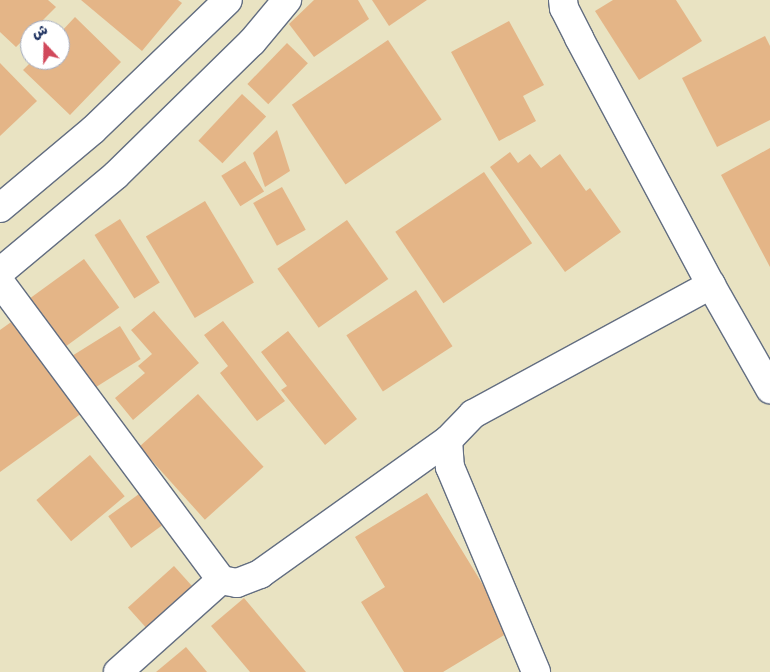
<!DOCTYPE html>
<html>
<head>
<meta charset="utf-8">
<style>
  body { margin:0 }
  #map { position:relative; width:770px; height:672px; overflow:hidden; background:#e9e3c2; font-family:"Comic Neue","Playpen Sans Arabic",sans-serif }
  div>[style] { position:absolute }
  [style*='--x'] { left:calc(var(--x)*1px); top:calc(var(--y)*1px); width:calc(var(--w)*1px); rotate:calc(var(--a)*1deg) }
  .building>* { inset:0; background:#e4b587; transform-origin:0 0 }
  .roads { filter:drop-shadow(1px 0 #636e81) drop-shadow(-1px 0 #636e81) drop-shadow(0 1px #636e81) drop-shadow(0 -1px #636e81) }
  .minor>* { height:28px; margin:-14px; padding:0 14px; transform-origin:14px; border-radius:14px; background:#fff }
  span { translate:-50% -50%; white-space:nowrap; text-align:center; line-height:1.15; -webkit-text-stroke:4px #fff; paint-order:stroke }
  .north { position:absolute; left:20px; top:20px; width:50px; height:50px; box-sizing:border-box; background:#fff; border:1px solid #a4acbf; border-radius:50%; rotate:339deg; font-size:14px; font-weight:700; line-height:20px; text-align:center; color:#1b2f5e }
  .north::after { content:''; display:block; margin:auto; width:18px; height:22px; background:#d1495b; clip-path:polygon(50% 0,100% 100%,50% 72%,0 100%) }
</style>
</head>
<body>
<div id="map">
  <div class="building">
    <div style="clip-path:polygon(0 0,48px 0,56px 7px,33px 30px,30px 30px,30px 33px,16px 47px,0 32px)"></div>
    <div style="clip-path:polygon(81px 0,178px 0,182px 3px,142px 51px)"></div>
    <div style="clip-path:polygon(314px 0,358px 0,369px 19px,314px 57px,289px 24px)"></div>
    <div style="clip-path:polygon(372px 0,427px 0,389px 26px)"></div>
    <div style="clip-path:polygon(613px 0,676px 0,702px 41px,639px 80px,595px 11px)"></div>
    <div style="clip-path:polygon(75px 17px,121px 62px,70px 115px,23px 70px,33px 60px,60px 60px,60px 33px)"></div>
    <div style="clip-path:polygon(509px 21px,544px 85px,523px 96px,536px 121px,499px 141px,451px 52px)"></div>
    <div style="clip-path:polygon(765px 36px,770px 46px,770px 120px,717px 147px,682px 78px)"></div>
    <div style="left:388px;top:40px;width:96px;height:116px;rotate:56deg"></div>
    <div style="left:287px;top:43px;width:29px;height:57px;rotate:44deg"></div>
    <div style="clip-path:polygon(0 63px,37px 101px,0 136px)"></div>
    <div style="left:242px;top:94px;width:33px;height:64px;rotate:43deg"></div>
    <div style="clip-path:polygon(277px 130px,290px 171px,265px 187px,253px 153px)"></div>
    <div style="clip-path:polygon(770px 148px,770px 267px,721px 175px)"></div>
    <div style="clip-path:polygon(510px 152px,518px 163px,530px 154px,541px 168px,560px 154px,586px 191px,590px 188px,621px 232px,565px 272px,490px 167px)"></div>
    <div style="left:245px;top:161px;width:36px;height:28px;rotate:58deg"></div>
    <div style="left:484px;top:172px;width:86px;height:107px;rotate:56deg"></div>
    <div style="left:282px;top:187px;width:49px;height:33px;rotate:61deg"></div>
    <div style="left:205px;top:201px;width:95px;height:69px;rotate:59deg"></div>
    <div style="left:120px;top:219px;width:75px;height:30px;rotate:58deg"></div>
    <div style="left:347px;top:220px;width:72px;height:85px;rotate:55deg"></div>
    <div style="left:84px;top:259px;width:60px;height:79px;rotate:54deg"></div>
    <div style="left:416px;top:290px;width:67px;height:83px;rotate:57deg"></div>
    <div style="clip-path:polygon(154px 311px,199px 363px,133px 420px,115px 398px,145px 373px,138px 366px,152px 354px,131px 330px)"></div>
    <div style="clip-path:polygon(14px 320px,82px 413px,0 472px,0 330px)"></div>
    <div style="clip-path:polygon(223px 321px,285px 401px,257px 421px,220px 373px,228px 366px,204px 335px)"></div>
    <div style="left:120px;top:326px;width:39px;height:61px;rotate:58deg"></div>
    <div style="clip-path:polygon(288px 331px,357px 419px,325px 445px,281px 390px,287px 386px,261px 352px)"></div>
    <div style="left:198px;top:394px;width:98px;height:79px;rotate:48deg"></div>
    <div style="left:90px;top:455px;width:54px;height:70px;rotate:50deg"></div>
    <div style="clip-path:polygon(427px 493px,511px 631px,443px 672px,404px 672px,361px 602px,385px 587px,355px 537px)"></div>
    <div style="left:139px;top:494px;width:39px;height:38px;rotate:54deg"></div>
    <div style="left:174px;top:566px;width:36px;height:62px;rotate:48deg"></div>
    <div style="clip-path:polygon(244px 598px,306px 672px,250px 672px,211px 626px)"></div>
    <div style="clip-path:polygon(186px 647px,207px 672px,156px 672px)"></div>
  </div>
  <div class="roads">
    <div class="minor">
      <div style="--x:563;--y:0;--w:8;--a:83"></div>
      <div style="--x:564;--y:8;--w:34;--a:63"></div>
      <div style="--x:579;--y:38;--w:280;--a:61.9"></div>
      <div style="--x:711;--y:285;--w:120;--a:60.4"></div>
      <div style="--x:0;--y:208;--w:121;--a:-40"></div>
      <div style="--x:93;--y:130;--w:187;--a:-43.9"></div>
      <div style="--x:0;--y:272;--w:151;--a:-39.9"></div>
      <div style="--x:116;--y:175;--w:190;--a:-44.4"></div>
      <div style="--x:252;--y:42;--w:55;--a:-50.2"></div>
      <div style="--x:0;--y:282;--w:371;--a:53.4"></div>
      <div style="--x:221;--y:580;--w:16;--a:11"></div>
      <div style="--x:237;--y:583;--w:25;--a:-21"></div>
      <div style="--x:260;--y:574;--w:231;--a:-35.5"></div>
      <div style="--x:448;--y:440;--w:36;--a:-46"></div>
      <div style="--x:473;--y:414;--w:271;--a:-28.5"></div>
      <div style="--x:448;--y:440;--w:27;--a:86"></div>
      <div style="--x:450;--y:467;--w:222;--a:67.2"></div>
      <div style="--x:118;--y:672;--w:138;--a:-41.8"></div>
    </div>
  </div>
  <div class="north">ش</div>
</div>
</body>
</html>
